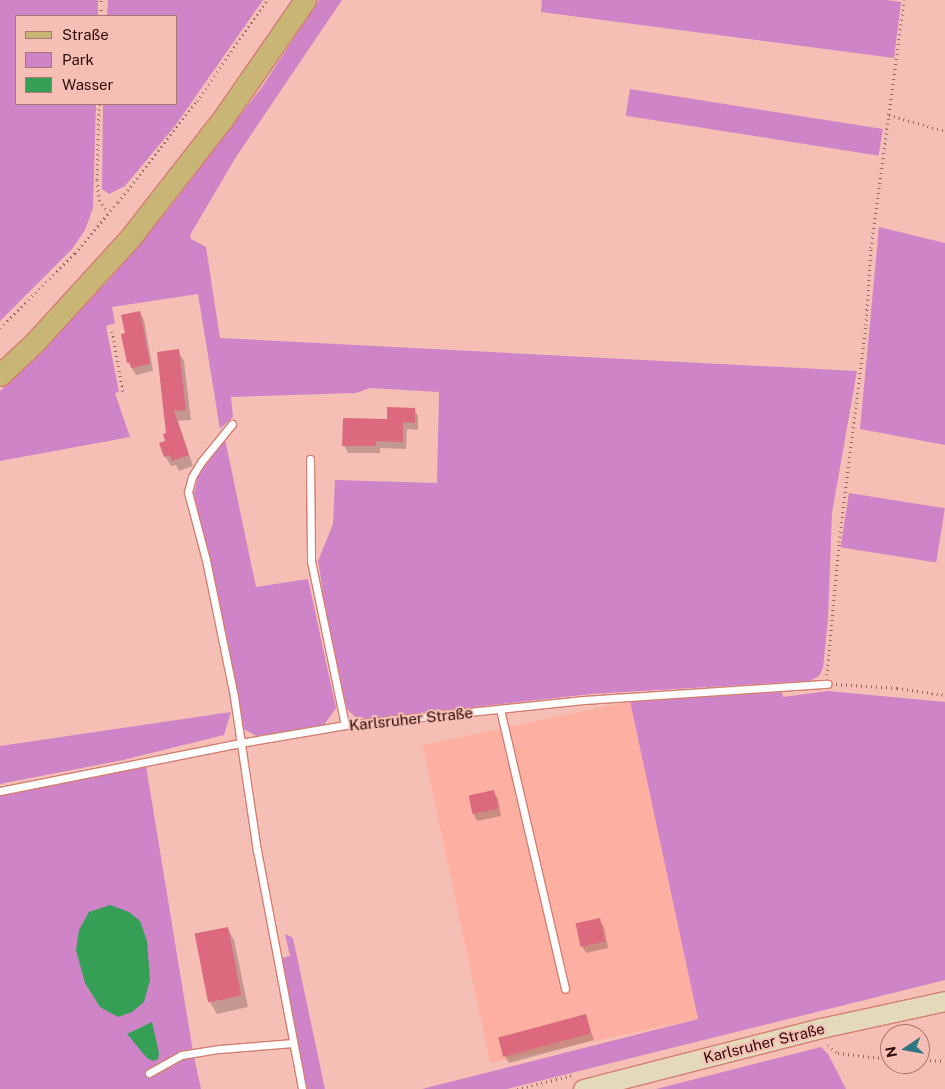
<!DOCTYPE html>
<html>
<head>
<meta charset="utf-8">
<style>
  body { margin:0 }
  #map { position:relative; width:945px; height:1089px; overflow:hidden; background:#f6bfb5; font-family:"Public Sans",sans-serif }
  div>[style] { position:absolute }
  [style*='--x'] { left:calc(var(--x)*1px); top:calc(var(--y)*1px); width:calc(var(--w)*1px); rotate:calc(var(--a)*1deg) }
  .built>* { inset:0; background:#fdafa1; transform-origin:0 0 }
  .green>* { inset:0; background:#ce84c7; transform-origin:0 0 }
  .water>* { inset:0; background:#359f56 }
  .shadow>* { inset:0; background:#0003 }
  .building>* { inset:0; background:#dc697e; transform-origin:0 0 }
  .path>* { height:3px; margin-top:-1.5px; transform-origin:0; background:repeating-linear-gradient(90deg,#936760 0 1px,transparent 0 5px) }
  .roads { filter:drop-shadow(1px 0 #d37e70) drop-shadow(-1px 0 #d37e70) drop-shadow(0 1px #d37e70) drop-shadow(0 -1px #d37e70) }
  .service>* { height:7px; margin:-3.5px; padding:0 3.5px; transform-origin:3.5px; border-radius:3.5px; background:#fff }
  .secondary>* { height:19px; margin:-9.5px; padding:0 9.5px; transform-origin:9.5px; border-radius:9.5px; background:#e4dabb }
  .primary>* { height:21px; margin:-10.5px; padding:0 10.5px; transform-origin:10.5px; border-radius:10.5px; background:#c9b677 }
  span { translate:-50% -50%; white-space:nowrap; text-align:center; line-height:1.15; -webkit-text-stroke:4px #f6bfb5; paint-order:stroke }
  .street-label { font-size:15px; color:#2c0c08 }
  .legend { position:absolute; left:15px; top:15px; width:162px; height:90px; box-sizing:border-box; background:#f6bfb5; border:1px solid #a57770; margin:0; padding:6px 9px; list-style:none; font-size:15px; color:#2c0c08 }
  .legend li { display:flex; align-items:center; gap:10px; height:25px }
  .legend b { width:25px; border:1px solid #a57770 }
  .north { position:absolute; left:880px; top:1024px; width:50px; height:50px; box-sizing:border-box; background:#f6bfb5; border:1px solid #a57770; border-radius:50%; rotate:258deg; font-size:14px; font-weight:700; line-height:20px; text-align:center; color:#2c0c08 }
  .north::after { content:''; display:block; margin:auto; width:18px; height:22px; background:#2f7682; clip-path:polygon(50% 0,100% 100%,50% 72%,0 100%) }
</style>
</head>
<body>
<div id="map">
  <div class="built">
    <div style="left:630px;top:701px;width:325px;height:212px;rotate:78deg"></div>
  </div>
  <div class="green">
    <div style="clip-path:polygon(0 0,98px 0,98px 16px,16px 16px,16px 104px,96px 104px,93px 208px,85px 230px,72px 249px,0 321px)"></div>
    <div style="clip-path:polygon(108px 0,263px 0,175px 126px,125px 186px,109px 194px,102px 189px,103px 104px,176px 104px,176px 16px,107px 16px)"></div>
    <div style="clip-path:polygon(319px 0,342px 0,236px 157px,190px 235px,191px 239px,206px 247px,220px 338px,857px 371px,832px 513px,828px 619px,823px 668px,819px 676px,810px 681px,591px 694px,366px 719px,355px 717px,347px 709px,326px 612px,318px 561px,333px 524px,335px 480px,437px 483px,439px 392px,370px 388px,356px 393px,231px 397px,233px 417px,220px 429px,198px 294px,112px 307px,115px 323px,106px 326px,119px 392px,115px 393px,130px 437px,0 461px,0 391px,110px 279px,168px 210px,262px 87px)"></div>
    <div style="clip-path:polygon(542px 0,886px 0,901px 2px,894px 58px,541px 12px)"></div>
    <div style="left:630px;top:89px;width:256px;height:27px;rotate:9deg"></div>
    <div style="clip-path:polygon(879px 227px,945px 243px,945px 445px,860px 429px)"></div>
    <div style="clip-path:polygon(225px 439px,256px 587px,308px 579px,336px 708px,324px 725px,256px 736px,244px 729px,194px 494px,198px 476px)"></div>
    <div style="left:849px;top:493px;width:97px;height:55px;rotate:9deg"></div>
    <div style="clip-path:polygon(828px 691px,945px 702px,945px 980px,507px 1089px,422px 1089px,698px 1019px,630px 701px,782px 692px,783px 697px)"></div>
    <div style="clip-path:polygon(231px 712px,224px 735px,123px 760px,0 784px,0 746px)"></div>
    <div style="clip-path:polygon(146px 766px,193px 1052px,201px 1089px,0 1089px,0 796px)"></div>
    <div style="clip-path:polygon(285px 934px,293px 938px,325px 1089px,307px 1089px,281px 958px,290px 956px)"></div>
    <div style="clip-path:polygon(821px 1047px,828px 1054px,846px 1089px,656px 1089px)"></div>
  </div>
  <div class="water">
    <div style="clip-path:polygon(110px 905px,129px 912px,140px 921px,147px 941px,150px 980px,144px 1002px,132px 1012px,118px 1017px,100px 1007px,85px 983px,76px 950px,79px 930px,89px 912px)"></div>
    <div style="clip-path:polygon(152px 1022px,159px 1053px,158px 1059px,153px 1061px,147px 1058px,127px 1034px)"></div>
  </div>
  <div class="shadow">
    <div style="clip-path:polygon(140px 312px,144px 320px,153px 371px,136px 375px,128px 362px,126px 334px)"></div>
    <div style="clip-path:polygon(178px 351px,184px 361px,191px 420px,178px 421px,193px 466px,179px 471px,176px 465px,171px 466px,165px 456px)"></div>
    <div style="clip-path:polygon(414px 409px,418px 416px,418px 430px,407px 429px,406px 449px,380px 448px,380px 453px,348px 453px,344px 445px)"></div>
    <div style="clip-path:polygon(494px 792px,498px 799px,501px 816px,477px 821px,473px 813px)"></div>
    <div style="clip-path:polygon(599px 920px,604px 927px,608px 948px,586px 953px,582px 946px)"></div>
    <div style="clip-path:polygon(228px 929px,234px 940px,248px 1007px,217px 1014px,210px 1002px)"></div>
    <div style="clip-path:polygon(585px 1015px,594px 1040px,509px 1063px,504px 1055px)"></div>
  </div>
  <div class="building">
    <div style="clip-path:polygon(140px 311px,150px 364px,131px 368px,130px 362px,127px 363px,121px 334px,125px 333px,121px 315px)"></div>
    <div style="clip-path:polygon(179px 349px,186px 410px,174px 411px,189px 455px,172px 461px,170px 455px,164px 457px,159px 443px,165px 441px,163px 434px,166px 433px,157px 352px)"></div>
    <div style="clip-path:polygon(387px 407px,415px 408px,415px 423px,403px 422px,403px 442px,376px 441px,376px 446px,342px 446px,343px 418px,387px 419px)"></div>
    <div style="left:494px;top:790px;width:19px;height:26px;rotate:78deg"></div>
    <div style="left:600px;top:918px;width:24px;height:25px;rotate:78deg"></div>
    <div style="left:228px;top:927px;width:70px;height:34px;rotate:79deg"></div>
    <div style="left:586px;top:1014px;width:20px;height:91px;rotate:75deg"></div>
  </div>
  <div class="path">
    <div style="--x:101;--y:16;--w:16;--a:-90"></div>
    <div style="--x:99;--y:104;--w:76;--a:91.5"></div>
    <div style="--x:97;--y:180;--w:20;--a:84"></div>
    <div style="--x:99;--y:200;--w:14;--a:56"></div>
    <div style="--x:889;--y:115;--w:58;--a:15.9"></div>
    <div style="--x:0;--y:328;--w:106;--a:-45"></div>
    <div style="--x:75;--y:253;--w:67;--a:-49.9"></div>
    <div style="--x:118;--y:202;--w:128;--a:-52"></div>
    <div style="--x:197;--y:101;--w:123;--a:-55.3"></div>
    <div style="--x:112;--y:331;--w:62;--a:79.8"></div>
    <div style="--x:827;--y:675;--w:134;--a:-84.8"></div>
    <div style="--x:839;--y:542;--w:219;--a:-82.9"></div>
    <div style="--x:866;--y:325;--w:77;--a:-86.3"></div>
    <div style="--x:871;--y:248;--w:250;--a:-82.4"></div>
    <div style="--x:836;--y:684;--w:61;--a:3.8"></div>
    <div style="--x:897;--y:688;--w:49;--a:8.3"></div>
    <div style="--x:828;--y:1045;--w:13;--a:39"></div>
    <div style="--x:838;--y:1053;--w:52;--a:6.6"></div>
    <div style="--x:920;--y:1060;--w:25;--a:2"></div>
    <div style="--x:517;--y:1089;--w:58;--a:-14"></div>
  </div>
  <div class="roads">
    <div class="service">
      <div style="--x:232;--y:424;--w:49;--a:129.2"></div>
      <div style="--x:201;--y:462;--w:17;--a:121"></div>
      <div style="--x:192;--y:477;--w:16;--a:105"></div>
      <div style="--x:188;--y:492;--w:70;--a:75.2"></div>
      <div style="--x:206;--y:560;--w:140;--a:78.4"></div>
      <div style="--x:234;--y:697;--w:155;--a:81.5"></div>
      <div style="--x:257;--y:850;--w:243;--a:79.3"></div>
      <div style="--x:310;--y:459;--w:102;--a:89.4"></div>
      <div style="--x:311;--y:561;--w:167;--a:78.3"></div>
      <div style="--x:500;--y:709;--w:287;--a:76.9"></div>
      <div style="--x:0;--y:791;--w:245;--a:-11.3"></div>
      <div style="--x:240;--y:743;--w:107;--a:-9.7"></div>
      <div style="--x:345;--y:725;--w:240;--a:-6"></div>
      <div style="--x:584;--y:700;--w:244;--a:-3.8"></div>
      <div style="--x:149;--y:1073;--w:37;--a:-29"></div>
      <div style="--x:181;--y:1055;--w:39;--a:-9"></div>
      <div style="--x:220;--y:1049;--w:73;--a:-4.7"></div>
    </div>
    <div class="secondary">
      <div style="--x:583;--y:1089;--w:246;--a:-14.4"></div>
      <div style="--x:821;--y:1028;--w:127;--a:-12.3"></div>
    </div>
    <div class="primary">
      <div style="--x:0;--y:375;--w:48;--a:-43.3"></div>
      <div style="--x:35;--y:342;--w:141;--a:-47.6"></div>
      <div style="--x:130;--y:238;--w:150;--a:-52.1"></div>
      <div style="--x:222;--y:120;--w:146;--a:-55.3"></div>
    </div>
  </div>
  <div class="street-label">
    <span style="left:411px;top:719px;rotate:-6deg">Karlsruher Straße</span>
    <span style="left:764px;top:1043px;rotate:-14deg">Karlsruher Straße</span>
  </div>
  <ul class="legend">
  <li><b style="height:6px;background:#c9b677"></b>Straße</li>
  <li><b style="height:14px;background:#ce84c7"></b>Park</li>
  <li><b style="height:14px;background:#359f56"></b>Wasser</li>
  </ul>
  <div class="north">N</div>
</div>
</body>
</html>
